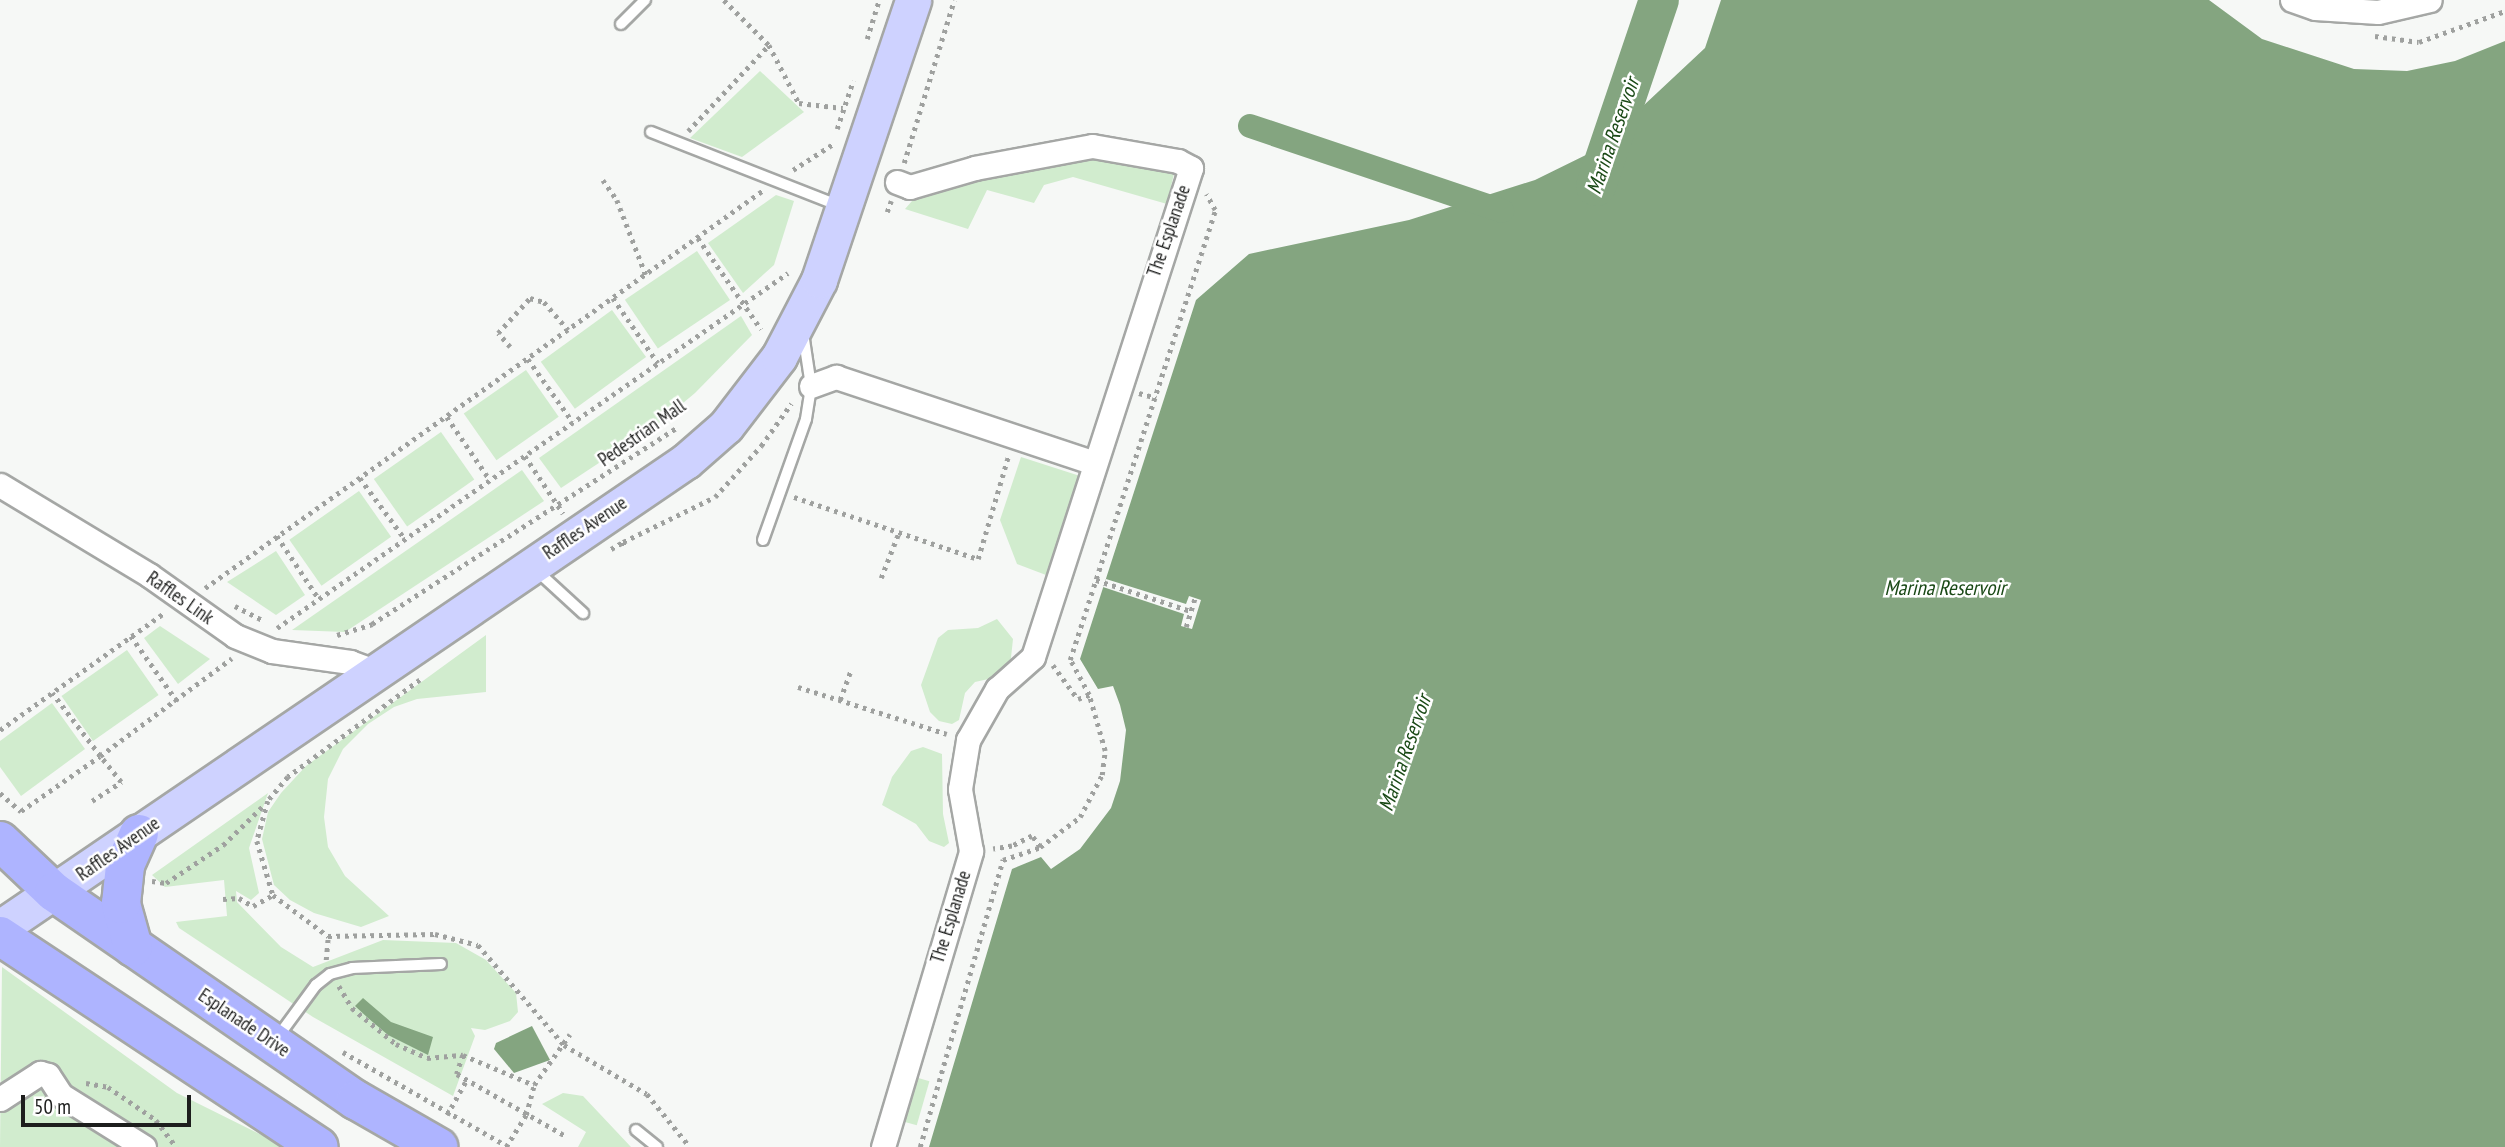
<!DOCTYPE html>
<html>
<head>
<meta charset="utf-8">
<style>
  body { margin:0 }
  #map { position:relative; width:2505px; height:1147px; overflow:hidden; background:#f6f8f6; font-family:"PT Sans Narrow",sans-serif }
  div>[style] { position:absolute }
  [style*='--x'] { left:calc(var(--x)*1px); top:calc(var(--y)*1px); width:calc(var(--w)*1px); rotate:calc(var(--a)*1deg) }
  .green>* { inset:0; background:#d1ecce; transform-origin:0 0 }
  .water>* { inset:0; background:#84a580 }
  .pier>* { inset:0; background:#f6f8f6 }
  .canal>* { height:24px; margin:-12px; padding:0 12px; transform-origin:12px; border-radius:12px; background:#84a580 }
  .river>* { height:40px; margin:-20px; padding:0 20px; transform-origin:20px; border-radius:20px; background:#84a580 }
  .path>* { height:4.5px; margin-top:-2.25px; transform-origin:0; background:repeating-linear-gradient(90deg,#9fa19f 0 3.5px,transparent 0 8.5px) }
  .roads { filter:drop-shadow(2px 0 #a5a7a5) drop-shadow(-2px 0 #a5a7a5) drop-shadow(0 2px #a5a7a5) drop-shadow(0 -2px #a5a7a5) }
  .lane>* { height:10px; margin:-5px; padding:0 5px; transform-origin:5px; border-radius:5px; background:#fff }
  .street>* { height:23px; margin:-11.5px; padding:0 11.5px; transform-origin:11.5px; border-radius:11.5px; background:#fff }
  .primary>* { height:35px; margin:-17.5px; padding:0 17.5px; transform-origin:17.5px; border-radius:17.5px; background:#ced2ff }
  .highway>* { height:38px; margin:-19px; padding:0 19px; transform-origin:19px; border-radius:19px; background:#aeb4ff }
  span { translate:-50% -50%; white-space:nowrap; text-align:center; line-height:1.15; -webkit-text-stroke:5px #fff; paint-order:stroke }
  .street-label { font-size:19px; color:#1d1e1d }
  .water-label { font-size:21px; color:#1a4916; font-style:italic }
  .scale { position:absolute; left:21px; top:1095px; width:170px; height:32px; box-sizing:border-box; border:4px solid #1d1e1d; border-top:0; padding-left:9px; font-size:21px; line-height:24px; white-space:nowrap; color:#1d1e1d; -webkit-text-stroke:5px #fff; paint-order:stroke }
</style>
</head>
<body>
<div id="map">
  <div class="green">
    <div style="clip-path:polygon(760px 71px,804px 112px,742px 157px,690px 138px)"></div>
    <div style="clip-path:polygon(1105px 153px,1176px 165px,1167px 204px,1073px 177px,1044px 185px,1034px 203px,987px 190px,968px 229px,905px 209px,919px 193px,985px 170px)"></div>
    <div style="clip-path:polygon(776px 195px,794px 201px,774px 265px,743px 293px,708px 243px)"></div>
    <div style="left:697px;top:251px;width:59px;height:87px;rotate:56deg"></div>
    <div style="left:612px;top:310px;width:58px;height:88px;rotate:54deg"></div>
    <div style="clip-path:polygon(741px 316px,752px 335px,695px 393px,658px 424px,561px 488px,539px 458px)"></div>
    <div style="left:526px;top:370px;width:57px;height:76px;rotate:55deg"></div>
    <div style="left:441px;top:432px;width:58px;height:82px;rotate:55deg"></div>
    <div style="clip-path:polygon(1021px 457px,1080px 476px,1046px 575px,1017px 564px,1000px 520px)"></div>
    <div style="clip-path:polygon(522px 470px,544px 501px,345px 632px,292px 630px)"></div>
    <div style="left:359px;top:491px;width:56px;height:85px;rotate:55deg"></div>
    <div style="clip-path:polygon(276px 551px,305px 595px,276px 615px,227px 582px)"></div>
    <div style="clip-path:polygon(997px 619px,1013px 639px,1010px 667px,1002px 676px,975px 682px,965px 693px,959px 720px,952px 724px,939px 721px,930px 712px,921px 685px,938px 638px,948px 630px,978px 628px)"></div>
    <div style="clip-path:polygon(160px 626px,210px 659px,178px 684px,144px 638px)"></div>
    <div style="clip-path:polygon(486px 635px,486px 692px,417px 699px,394px 707px,368px 724px,343px 749px,328px 779px,324px 817px,328px 847px,345px 876px,389px 916px,361px 927px,314px 913px,290px 900px,274px 885px,262px 839px,268px 812px,281px 793px,306px 766px)"></div>
    <div style="left:127px;top:650px;width:55px;height:80px;rotate:55deg"></div>
    <div style="clip-path:polygon(52px 703px,85px 749px,21px 796px,0 767px,0 741px)"></div>
    <div style="clip-path:polygon(923px 747px,942px 754px,943px 814px,949px 843px,944px 847px,929px 841px,916px 824px,882px 805px,892px 777px,911px 751px)"></div>
    <div style="clip-path:polygon(268px 793px,249px 848px,259px 893px,251px 900px,236px 891px,237px 902px,281px 947px,313px 967px,383px 940px,456px 943px,486px 960px,516px 993px,518px 1012px,510px 1021px,485px 1030px,471px 1028px,475px 1036px,453px 1096px,313px 1017px,179px 928px,176px 922px,227px 916px,224px 880px,165px 887px,152px 875px)"></div>
    <div style="clip-path:polygon(2px 967px,177px 1093px,286px 1147px,0 1147px)"></div>
    <div style="left:915px;top:1077px;width:15px;height:46px;rotate:16deg"></div>
    <div style="clip-path:polygon(563px 1093px,583px 1096px,631px 1147px,578px 1147px,586px 1132px,542px 1104px)"></div>
  </div>
  <div class="water">
    <div style="clip-path:polygon(1721px 0,2209px 0,2262px 39px,2354px 69px,2407px 71px,2455px 61px,2505px 41px,2505px 1147px,929px 1147px,1012px 869px,1041px 857px,1051px 869px,1080px 849px,1111px 808px,1120px 781px,1126px 730px,1120px 705px,1113px 686px,1098px 689px,1080px 659px,1196px 300px,1249px 254px,1409px 220px,1535px 180px,1596px 150px,1705px 48px)"></div>
    <div style="clip-path:polygon(363px 998px,391px 1022px,433px 1037px,428px 1055px,388px 1035px,368px 1018px,355px 1006px)"></div>
    <div style="clip-path:polygon(532px 1026px,550px 1060px,514px 1073px,494px 1049px,496px 1043px)"></div>
  </div>
  <div class="pier">
    <div style="clip-path:polygon(1106px 579px,1186px 604px,1189px 596px,1201px 600px,1192px 629px,1181px 626px,1184px 614px,1103px 587px)"></div>
  </div>
  <div class="canal">
    <div style="--x:1250;--y:126;--w:266;--a:18.6"></div>
  </div>
  <div class="river">
    <div style="--x:1596;--y:186;--w:196;--a:-71.3"></div>
  </div>
  <div class="path">
    <div style="--x:724;--y:0;--w:64;--a:45"></div>
    <div style="--x:769;--y:45;--w:65;--a:62.7"></div>
    <div style="--x:799;--y:103;--w:44;--a:6.5"></div>
    <div style="--x:2375;--y:36;--w:44;--a:7.8"></div>
    <div style="--x:2419;--y:42;--w:91;--a:-19.8"></div>
    <div style="--x:867;--y:39;--w:41;--a:-72.9"></div>
    <div style="--x:837;--y:129;--w:51;--a:-71.6"></div>
    <div style="--x:688;--y:131;--w:118;--a:-46.7"></div>
    <div style="--x:904;--y:163;--w:170;--a:-72.9"></div>
    <div style="--x:793;--y:170;--w:48;--a:-33"></div>
    <div style="--x:603;--y:180;--w:24;--a:55"></div>
    <div style="--x:617;--y:200;--w:80;--a:68.9"></div>
    <div style="--x:887;--y:212;--w:12;--a:-70"></div>
    <div style="--x:698;--y:238;--w:111;--a:55.3"></div>
    <div style="--x:613;--y:298;--w:79;--a:55.3"></div>
    <div style="--x:510;--y:347;--w:18;--a:-131"></div>
    <div style="--x:498;--y:333;--w:47;--a:-47.6"></div>
    <div style="--x:530;--y:298;--w:15;--a:16"></div>
    <div style="--x:544;--y:302;--w:37;--a:49"></div>
    <div style="--x:528;--y:359;--w:77;--a:54.5"></div>
    <div style="--x:1139;--y:393;--w:18;--a:16"></div>
    <div style="--x:447;--y:417;--w:76;--a:55.7"></div>
    <div style="--x:525;--y:456;--w:69;--a:56.3"></div>
    <div style="--x:360;--y:478;--w:76;--a:53.6"></div>
    <div style="--x:794;--y:497;--w:194;--a:18.6"></div>
    <div style="--x:978;--y:559;--w:106;--a:-73.6"></div>
    <div style="--x:277;--y:536;--w:76;--a:56.3"></div>
    <div style="--x:623;--y:542;--w:102;--a:-26.1"></div>
    <div style="--x:715;--y:497;--w:69;--a:-48"></div>
    <div style="--x:761;--y:446;--w:52;--a:-54.5"></div>
    <div style="--x:611;--y:549;--w:14;--a:-30"></div>
    <div style="--x:623;--y:542;--w:7;--a:63"></div>
    <div style="--x:881;--y:578;--w:49;--a:-68.6"></div>
    <div style="--x:1096;--y:580;--w:100;--a:18.1"></div>
    <div style="--x:205;--y:588;--w:684;--a:-35.48"></div>
    <div style="--x:235;--y:606;--w:33;--a:27"></div>
    <div style="--x:1186;--y:627;--w:30;--a:-73"></div>
    <div style="--x:277;--y:628;--w:622;--a:-34.79"></div>
    <div style="--x:337;--y:635;--w:37;--a:-17"></div>
    <div style="--x:372;--y:624;--w:364;--a:-32.8"></div>
    <div style="--x:131;--y:636;--w:80;--a:54.7"></div>
    <div style="--x:1053;--y:665;--w:42;--a:53.7"></div>
    <div style="--x:1078;--y:699;--w:12;--a:-20"></div>
    <div style="--x:1089;--y:695;--w:40;--a:-118"></div>
    <div style="--x:1070;--y:660;--w:473;--a:-72.1"></div>
    <div style="--x:1215;--y:210;--w:18;--a:-119"></div>
    <div style="--x:420;--y:680;--w:164;--a:143.7"></div>
    <div style="--x:288;--y:777;--w:31;--a:130"></div>
    <div style="--x:268;--y:801;--w:41;--a:105.4"></div>
    <div style="--x:257;--y:841;--w:56;--a:73.5"></div>
    <div style="--x:273;--y:895;--w:69;--a:36.7"></div>
    <div style="--x:328;--y:936;--w:107;--a:-1.1"></div>
    <div style="--x:435;--y:934;--w:44;--a:14.3"></div>
    <div style="--x:478;--y:945;--w:132;--a:49.3"></div>
    <div style="--x:564;--y:1045;--w:96;--a:30.6"></div>
    <div style="--x:647;--y:1094;--w:68;--a:50.9"></div>
    <div style="--x:798;--y:687;--w:156;--a:17.5"></div>
    <div style="--x:840;--y:700;--w:33;--a:-70"></div>
    <div style="--x:0;--y:730;--w:201;--a:-35.5"></div>
    <div style="--x:0;--y:793;--w:28;--a:41"></div>
    <div style="--x:21;--y:811;--w:96;--a:-34.8"></div>
    <div style="--x:100;--y:756;--w:79;--a:-127.3"></div>
    <div style="--x:92;--y:801;--w:35;--a:-33"></div>
    <div style="--x:121;--y:782;--w:33;--a:-129"></div>
    <div style="--x:100;--y:756;--w:164;--a:-36.6"></div>
    <div style="--x:1040;--y:847;--w:50;--a:-36.9"></div>
    <div style="--x:1080;--y:817;--w:47;--a:-62.4"></div>
    <div style="--x:1102;--y:775;--w:24;--a:-83"></div>
    <div style="--x:1105;--y:751;--w:58;--a:-105.9"></div>
    <div style="--x:152;--y:881;--w:14;--a:8"></div>
    <div style="--x:166;--y:883;--w:69;--a:-33.7"></div>
    <div style="--x:223;--y:845;--w:59;--a:-44.3"></div>
    <div style="--x:223;--y:899;--w:16;--a:-4"></div>
    <div style="--x:239;--y:898;--w:16;--a:30"></div>
    <div style="--x:253;--y:906;--w:23;--a:-29"></div>
    <div style="--x:326;--y:960;--w:24;--a:-85"></div>
    <div style="--x:339;--y:986;--w:26;--a:59"></div>
    <div style="--x:352;--y:1008;--w:57;--a:39.3"></div>
    <div style="--x:396;--y:1044;--w:34;--a:24"></div>
    <div style="--x:427;--y:1058;--w:36;--a:-5"></div>
    <div style="--x:463;--y:1055;--w:77;--a:22.9"></div>
    <div style="--x:343;--y:1052;--w:191;--a:29.8"></div>
    <div style="--x:463;--y:1055;--w:20;--a:108"></div>
    <div style="--x:457;--y:1074;--w:123;--a:29.7"></div>
    <div style="--x:86;--y:1083;--w:22;--a:10"></div>
    <div style="--x:108;--y:1087;--w:58;--a:34.5"></div>
    <div style="--x:156;--y:1120;--w:34;--a:53"></div>
    <div style="--x:447;--y:1115;--w:41;--a:-60.9"></div>
    <div style="--x:506;--y:1147;--w:38;--a:-58"></div>
    <div style="--x:526;--y:1115;--w:31;--a:-75"></div>
    <div style="--x:534;--y:1085;--w:62;--a:-54.8"></div>
    <div style="--x:920;--y:1147;--w:299;--a:-73.9"></div>
    <div style="--x:1003;--y:860;--w:39;--a:-19"></div>
    <div style="--x:1040;--y:847;--w:14;--a:-126"></div>
    <div style="--x:1032;--y:836;--w:22;--a:153"></div>
    <div style="--x:1012;--y:846;--w:19;--a:171"></div>
  </div>
  <div class="roads">
    <div class="lane">
      <div style="--x:621;--y:24;--w:34;--a:-45"></div>
      <div style="--x:651;--y:132;--w:203;--a:21.4"></div>
      <div style="--x:763;--y:540;--w:128;--a:-70.4"></div>
      <div style="--x:806;--y:419;--w:33;--a:-81"></div>
      <div style="--x:811;--y:386;--w:54;--a:-98.6"></div>
      <div style="--x:536;--y:570;--w:64;--a:42.5"></div>
      <div style="--x:277;--y:1038;--w:66;--a:-53.7"></div>
      <div style="--x:316;--y:985;--w:18;--a:-38"></div>
      <div style="--x:330;--y:974;--w:23;--a:-15"></div>
      <div style="--x:352;--y:968;--w:89;--a:-2.6"></div>
      <div style="--x:636;--y:1130;--w:27;--a:39"></div>
    </div>
    <div class="street">
      <div style="--x:2292;--y:0;--w:24;--a:19"></div>
      <div style="--x:2315;--y:8;--w:63;--a:3.6"></div>
      <div style="--x:2378;--y:12;--w:53;--a:-13"></div>
      <div style="--x:811;--y:386;--w:27;--a:-20"></div>
      <div style="--x:836;--y:377;--w:272;--a:18.4"></div>
      <div style="--x:0;--y:485;--w:174;--a:31.1"></div>
      <div style="--x:149;--y:575;--w:105;--a:35.3"></div>
      <div style="--x:235;--y:636;--w:40;--a:22"></div>
      <div style="--x:272;--y:651;--w:79;--a:8"></div>
      <div style="--x:350;--y:662;--w:27;--a:20"></div>
      <div style="--x:0;--y:1099;--w:48;--a:-33"></div>
      <div style="--x:40;--y:1073;--w:8;--a:14"></div>
      <div style="--x:48;--y:1075;--w:24;--a:57"></div>
      <div style="--x:61;--y:1095;--w:98;--a:32.1"></div>
      <div style="--x:883;--y:1147;--w:309;--a:-73.4"></div>
      <div style="--x:971;--y:851;--w:63;--a:-100.1"></div>
      <div style="--x:960;--y:789;--w:50;--a:-80.7"></div>
      <div style="--x:968;--y:740;--w:59;--a:-60.4"></div>
      <div style="--x:997;--y:689;--w:48;--a:-41.6"></div>
      <div style="--x:1033;--y:657;--w:514;--a:-72.09"></div>
      <div style="--x:1191;--y:168;--w:15;--a:-152"></div>
      <div style="--x:1178;--y:161;--w:87;--a:-170.1"></div>
      <div style="--x:1092;--y:146;--w:119;--a:169.4"></div>
      <div style="--x:975;--y:168;--w:68;--a:163.7"></div>
      <div style="--x:910;--y:187;--w:14;--a:-159"></div>
    </div>
    <div class="primary">
      <div style="--x:0;--y:928;--w:830;--a:-34.25"></div>
      <div style="--x:686;--y:461;--w:53;--a:-41.2"></div>
      <div style="--x:726;--y:426;--w:87;--a:-52.5"></div>
      <div style="--x:779;--y:357;--w:87;--a:-62.5"></div>
      <div style="--x:819;--y:280;--w:295;--a:-71.4"></div>
    </div>
    <div class="highway">
      <div style="--x:0;--y:841;--w:74;--a:43.4"></div>
      <div style="--x:54;--y:892;--w:367;--a:34.6"></div>
      <div style="--x:356;--y:1100;--w:95;--a:29.8"></div>
      <div style="--x:0;--y:936;--w:382;--a:33.5"></div>
      <div style="--x:133;--y:947;--w:45;--a:-105.6"></div>
      <div style="--x:121;--y:904;--w:39;--a:-84"></div>
      <div style="--x:125;--y:865;--w:34;--a:-66"></div>
    </div>
  </div>
  <div class="street-label">
    <span style="left:1169px;top:231px;rotate:-71deg">The Esplanade</span>
    <span style="left:642px;top:433px;rotate:-35deg">Pedestrian Mall</span>
    <span style="left:585px;top:528px;rotate:-34deg">Raffles Avenue</span>
    <span style="left:180px;top:598px;rotate:35deg">Raffles Link</span>
    <span style="left:118px;top:849px;rotate:-35deg">Raffles Avenue</span>
    <span style="left:951px;top:917px;rotate:-73deg">The Esplanade</span>
    <span style="left:244px;top:1023px;rotate:34deg">Esplanade Drive</span>
  </div>
  <div class="water-label">
    <span style="left:1613px;top:136px;rotate:-71deg">Marina Reservoir</span>
    <span style="left:1945px;top:588px">Marina Reservoir</span>
    <span style="left:1405px;top:753px;rotate:-71deg">Marina Reservoir</span>
  </div>
  <div class="scale">50 m</div>
</div>
</body>
</html>
